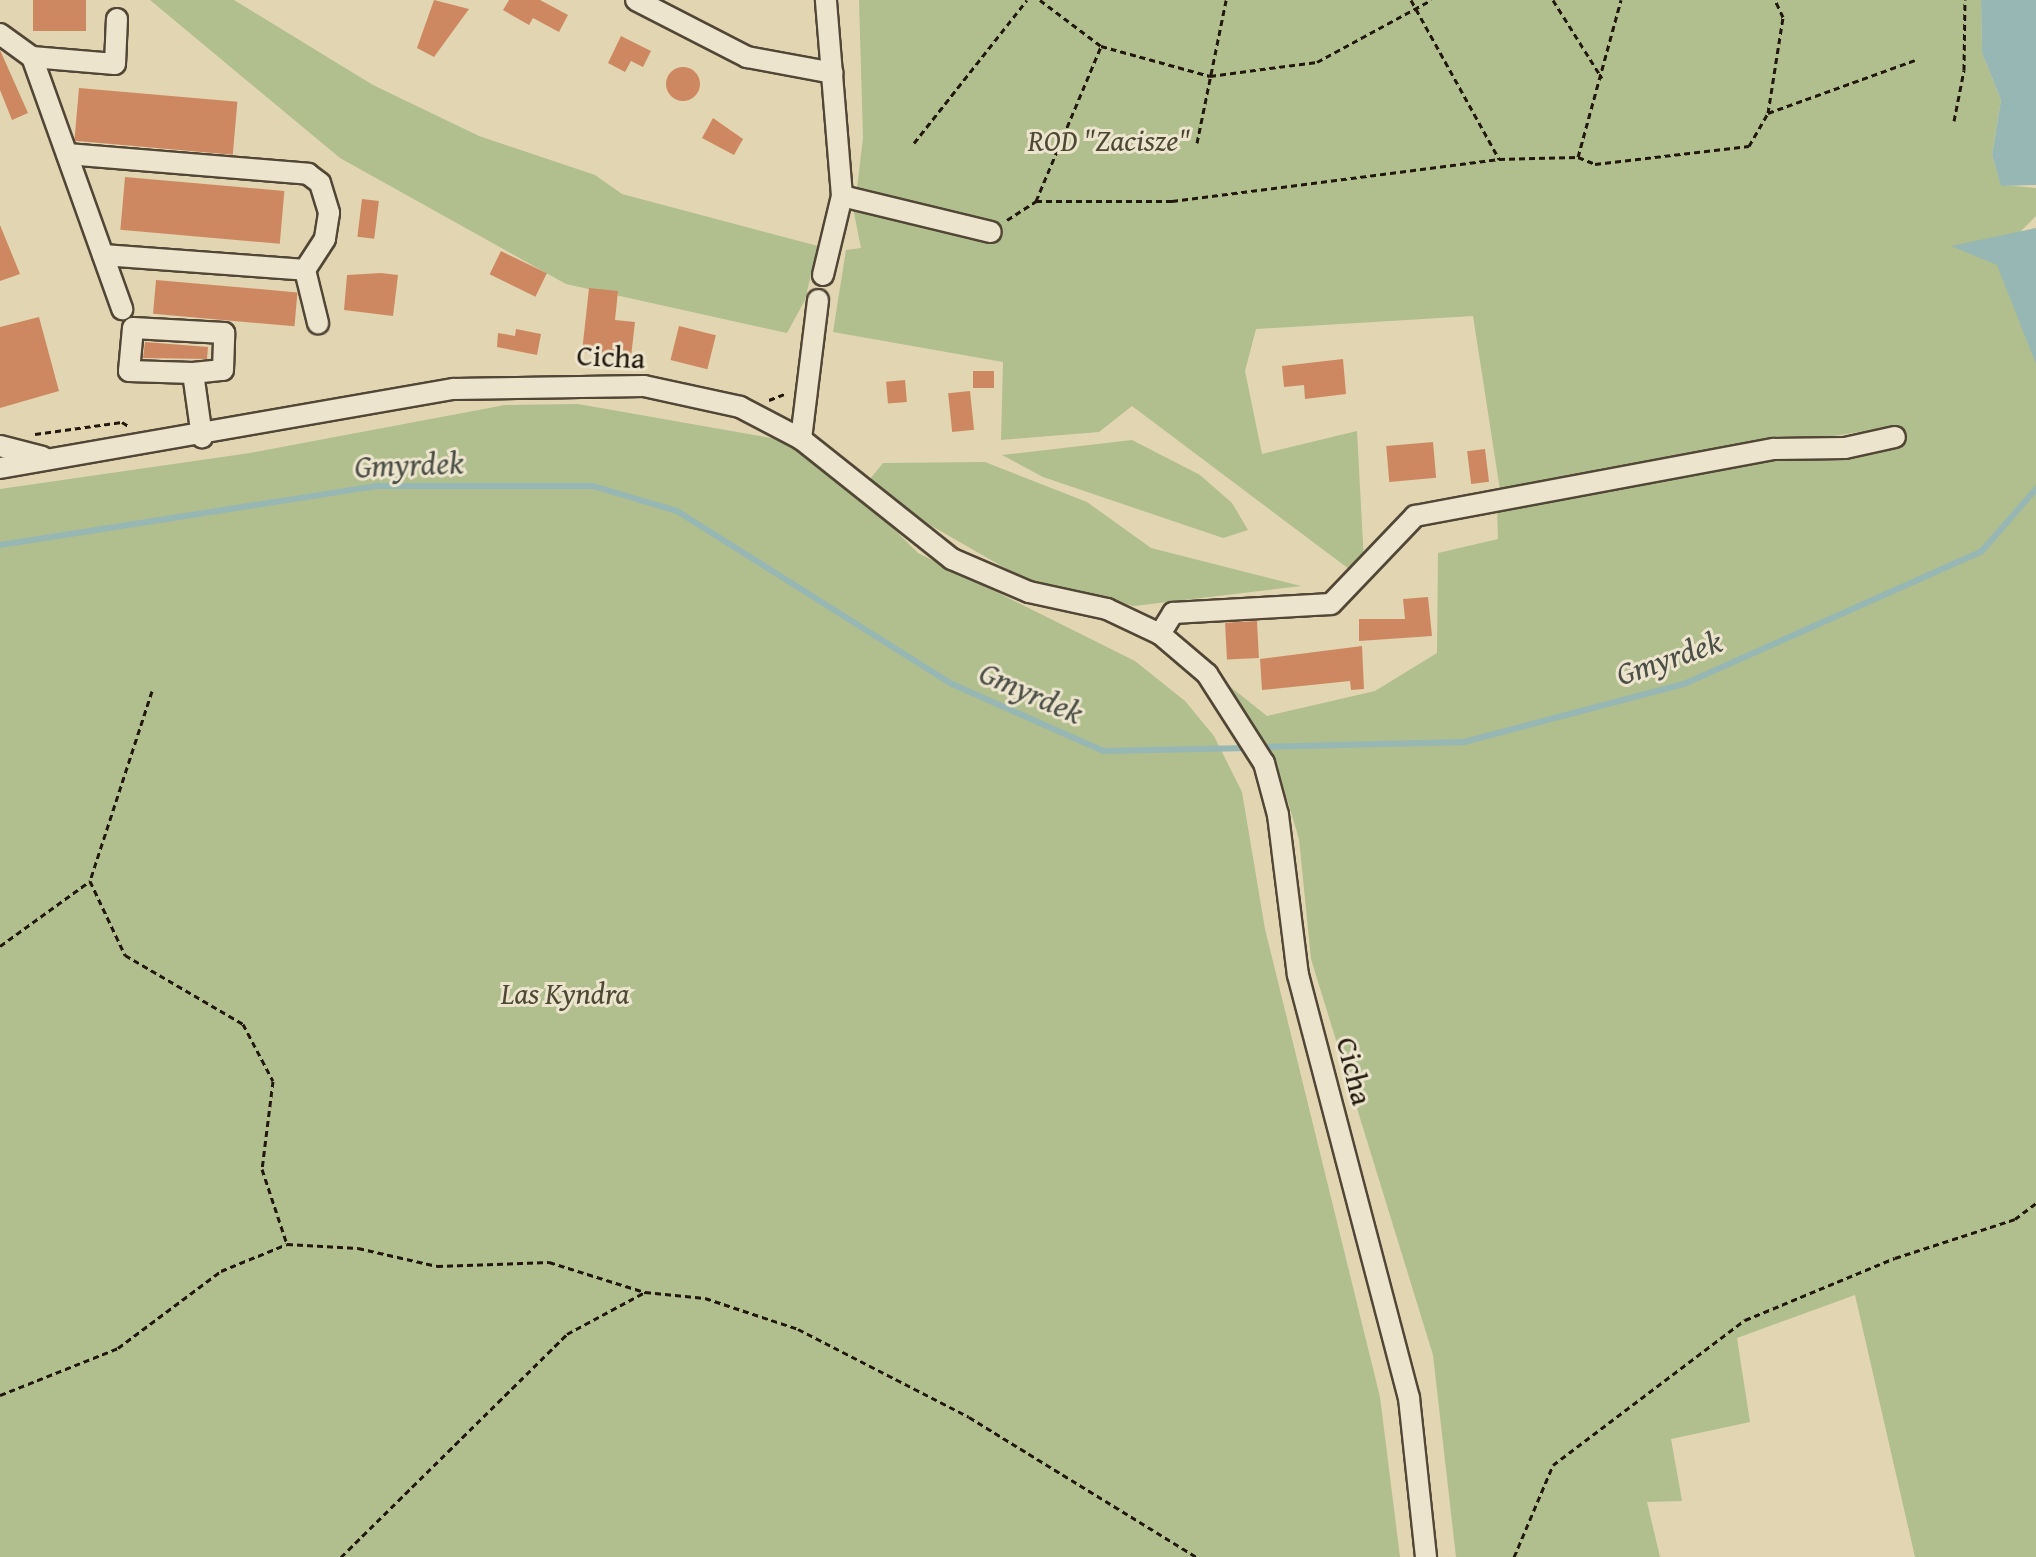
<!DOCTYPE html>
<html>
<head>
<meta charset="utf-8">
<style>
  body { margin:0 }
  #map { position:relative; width:2036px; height:1557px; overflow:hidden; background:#e2d5b2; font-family:"Gentium Book Plus",serif }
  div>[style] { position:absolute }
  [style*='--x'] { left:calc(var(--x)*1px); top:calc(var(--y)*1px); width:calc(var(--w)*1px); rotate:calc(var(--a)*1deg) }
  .green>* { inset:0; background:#b1be8e }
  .water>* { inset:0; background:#96b7b4 }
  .stream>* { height:6px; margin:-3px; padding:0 3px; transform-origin:3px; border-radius:3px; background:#96b7b4 }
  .building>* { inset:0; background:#ce8861; transform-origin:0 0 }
  .round { border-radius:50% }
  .path>* { height:3px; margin-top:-1.5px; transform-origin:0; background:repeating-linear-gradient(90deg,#22170c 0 6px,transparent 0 10px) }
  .roads { filter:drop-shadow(2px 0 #524636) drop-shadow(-2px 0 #524636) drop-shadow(0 2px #524636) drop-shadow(0 -2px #524636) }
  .minor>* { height:20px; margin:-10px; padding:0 10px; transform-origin:10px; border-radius:10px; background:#ece4cd }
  span { translate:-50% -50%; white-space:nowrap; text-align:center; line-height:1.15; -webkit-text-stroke:6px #ece4cd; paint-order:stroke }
  .park-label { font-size:30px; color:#4d4933; font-style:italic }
  .street-label { font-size:30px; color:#22170c }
  .water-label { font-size:32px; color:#4b4f47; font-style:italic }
</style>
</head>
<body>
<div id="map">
  <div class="green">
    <div style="clip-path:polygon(150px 0,234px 0,373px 85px,479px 136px,595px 175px,622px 194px,818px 246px,805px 300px,787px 333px,566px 284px,340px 158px)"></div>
    <div style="clip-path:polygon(859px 0,1981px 0,1982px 53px,2001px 100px,1992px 155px,2001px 185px,2036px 188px,2036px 216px,1997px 255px,2036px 335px,2036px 1557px,1915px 1557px,1855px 1295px,1737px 1338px,1750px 1422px,1671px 1439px,1682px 1501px,1647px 1502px,1660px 1557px,1456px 1557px,1433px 1355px,1311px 959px,1299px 839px,1288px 802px,1249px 722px,1213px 673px,1267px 716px,1375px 691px,1437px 653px,1438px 553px,1498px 539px,1497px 506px,1772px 458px,1886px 449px,1889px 427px,1500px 490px,1473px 316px,1256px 329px,1245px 371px,1262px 454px,1357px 431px,1365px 581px,1132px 406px,1099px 432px,1001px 440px,1003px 362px,833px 332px,846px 250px,861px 248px,854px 213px,863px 138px)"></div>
    <div style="clip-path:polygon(578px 404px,788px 441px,860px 495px,918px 553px,1135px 661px,1185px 701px,1214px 736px,1242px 792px,1265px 929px,1380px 1397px,1400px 1557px,0 1557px,0 489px,250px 453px,505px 405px)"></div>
    <div style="clip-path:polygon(1132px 440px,1200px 475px,1232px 503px,1248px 530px,1223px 538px,1043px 477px,1002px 455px)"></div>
    <div style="clip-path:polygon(985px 462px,1087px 502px,1151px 548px,1301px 586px,1134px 606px,1026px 580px,930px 525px,870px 479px,883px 463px)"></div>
  </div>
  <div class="water">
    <div style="clip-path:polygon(1981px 0,2036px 0,2036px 185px,2001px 186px,1992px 155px,2001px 100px,1982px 53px)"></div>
    <div style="clip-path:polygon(2036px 228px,2036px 364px,1997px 265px,1951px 246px)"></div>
  </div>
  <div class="stream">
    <div style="--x:0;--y:545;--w:382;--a:-8.9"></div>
    <div style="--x:377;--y:486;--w:216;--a:0"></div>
    <div style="--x:593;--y:486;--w:88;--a:16.6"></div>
    <div style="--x:677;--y:511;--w:325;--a:32.2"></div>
    <div style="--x:952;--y:684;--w:165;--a:23.9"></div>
    <div style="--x:1103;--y:751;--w:146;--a:-1.2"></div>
    <div style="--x:1260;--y:747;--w:204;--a:-1.4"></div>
    <div style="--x:1464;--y:742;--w:228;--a:-14.8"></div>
    <div style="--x:1684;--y:684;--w:325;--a:-24"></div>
    <div style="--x:1981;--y:552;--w:84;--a:-48.9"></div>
  </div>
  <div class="building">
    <div style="left:33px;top:0;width:53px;height:31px"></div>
    <div style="clip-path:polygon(434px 0,469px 9px,434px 57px,417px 48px)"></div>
    <div style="clip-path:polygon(509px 0,540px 0,568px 15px,559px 32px,533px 18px,529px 25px,503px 10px)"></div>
    <div style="clip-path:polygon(621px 36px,651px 51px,643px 67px,631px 61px,625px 72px,608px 63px)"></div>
    <div style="clip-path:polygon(0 50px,28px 113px,12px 120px,0 90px)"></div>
    <div class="round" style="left:666px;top:67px;width:34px;height:34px"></div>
    <div style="left:79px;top:88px;width:159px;height:53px;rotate:5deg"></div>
    <div style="clip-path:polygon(713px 118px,743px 139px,734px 155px,702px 138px)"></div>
    <div style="left:125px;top:177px;width:160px;height:53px;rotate:5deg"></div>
    <div style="left:362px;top:199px;width:17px;height:38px;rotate:7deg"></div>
    <div style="clip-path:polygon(0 225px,20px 274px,0 281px)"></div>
    <div style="left:501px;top:251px;width:51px;height:26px;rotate:26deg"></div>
    <div style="clip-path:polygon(381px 273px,398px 275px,393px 316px,344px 310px,347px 275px)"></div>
    <div style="left:156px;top:280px;width:142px;height:34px;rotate:5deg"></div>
    <div style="clip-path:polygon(589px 288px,618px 291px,615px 320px,635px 322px,631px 357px,582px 352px)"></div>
    <div style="clip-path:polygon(39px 317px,59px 391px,0 408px,0 327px)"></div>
    <div style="left:679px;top:326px;width:38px;height:35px;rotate:14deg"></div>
    <div style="clip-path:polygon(516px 329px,541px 334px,537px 355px,497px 347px,498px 333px,515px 336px)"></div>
    <div style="clip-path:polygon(145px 342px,208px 347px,207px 359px,143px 358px)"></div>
    <div style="clip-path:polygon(1343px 359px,1346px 394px,1305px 399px,1304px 385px,1284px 387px,1282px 366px)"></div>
    <div style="left:994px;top:371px;width:17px;height:21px;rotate:90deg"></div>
    <div style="left:905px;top:380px;width:22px;height:19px;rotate:85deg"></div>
    <div style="left:970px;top:391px;width:39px;height:22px;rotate:84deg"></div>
    <div style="left:1433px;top:442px;width:36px;height:47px;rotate:85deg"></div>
    <div style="left:1485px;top:449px;width:33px;height:18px;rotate:83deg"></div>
    <div style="clip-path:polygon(1428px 597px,1432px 636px,1359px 641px,1359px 619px,1405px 619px,1403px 599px)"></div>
    <div style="left:1257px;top:621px;width:37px;height:32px;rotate:87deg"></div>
    <div style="clip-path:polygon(1362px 646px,1364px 689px,1351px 690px,1350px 681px,1262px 690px,1260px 659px)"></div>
  </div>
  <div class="path">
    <div style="--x:1040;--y:0;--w:76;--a:37"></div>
    <div style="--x:1101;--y:46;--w:113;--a:15.4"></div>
    <div style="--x:1210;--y:76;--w:108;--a:-7.5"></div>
    <div style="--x:1317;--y:62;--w:130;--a:-28.5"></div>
    <div style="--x:1411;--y:0;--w:182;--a:61"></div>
    <div style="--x:1553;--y:0;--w:92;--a:57.9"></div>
    <div style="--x:1768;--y:113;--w:156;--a:-19.8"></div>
    <div style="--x:1954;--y:121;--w:52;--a:-78.9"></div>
    <div style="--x:1964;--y:70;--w:70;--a:-89.2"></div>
    <div style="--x:914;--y:143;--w:182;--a:-51.7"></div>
    <div style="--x:1197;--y:143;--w:146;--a:-78.5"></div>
    <div style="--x:1578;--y:157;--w:163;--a:-74.7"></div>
    <div style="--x:1036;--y:201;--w:168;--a:-67.2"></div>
    <div style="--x:1007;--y:220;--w:35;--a:-33"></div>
    <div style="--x:1036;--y:201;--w:136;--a:0"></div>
    <div style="--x:1172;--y:201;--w:330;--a:-7.3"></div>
    <div style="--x:1499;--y:159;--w:79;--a:-1.5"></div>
    <div style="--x:1578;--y:157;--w:18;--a:22"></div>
    <div style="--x:1595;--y:164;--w:155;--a:-6.7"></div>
    <div style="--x:1749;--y:146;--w:38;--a:-60"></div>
    <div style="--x:1768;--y:113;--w:97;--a:-81.1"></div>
    <div style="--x:1783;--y:17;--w:19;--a:-115"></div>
    <div style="--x:769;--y:400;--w:19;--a:-21"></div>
    <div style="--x:35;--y:434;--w:88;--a:-7.9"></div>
    <div style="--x:122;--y:422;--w:9;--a:32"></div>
    <div style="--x:152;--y:691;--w:200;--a:108.1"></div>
    <div style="--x:90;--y:881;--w:82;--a:64.7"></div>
    <div style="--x:125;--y:955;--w:137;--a:30.3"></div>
    <div style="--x:243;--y:1024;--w:64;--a:62.2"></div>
    <div style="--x:273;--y:1081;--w:89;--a:97.1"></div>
    <div style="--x:262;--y:1169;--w:79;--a:71.6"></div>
    <div style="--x:0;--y:946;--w:111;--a:-35.8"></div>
    <div style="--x:0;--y:1395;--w:127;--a:-21.7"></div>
    <div style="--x:118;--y:1348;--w:129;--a:-36.8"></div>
    <div style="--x:221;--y:1271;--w:71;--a:-22.2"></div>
    <div style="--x:287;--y:1244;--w:71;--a:3.2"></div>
    <div style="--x:358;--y:1248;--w:81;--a:12.8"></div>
    <div style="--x:437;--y:1266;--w:112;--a:-2"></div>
    <div style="--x:549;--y:1262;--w:101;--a:17.4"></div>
    <div style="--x:645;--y:1292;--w:60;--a:5.7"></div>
    <div style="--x:705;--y:1298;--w:98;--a:18.4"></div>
    <div style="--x:798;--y:1329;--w:192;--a:27.2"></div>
    <div style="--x:969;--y:1417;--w:268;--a:31.6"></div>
    <div style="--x:341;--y:1557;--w:317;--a:-44.6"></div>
    <div style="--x:567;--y:1334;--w:89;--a:-28.3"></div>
    <div style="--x:1514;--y:1557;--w:100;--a:-67"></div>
    <div style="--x:1553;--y:1465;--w:241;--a:-37.1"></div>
    <div style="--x:1745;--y:1320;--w:162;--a:-22.5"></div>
    <div style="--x:1895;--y:1258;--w:126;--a:-18"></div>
    <div style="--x:2015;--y:1219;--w:26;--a:-37"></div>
  </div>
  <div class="roads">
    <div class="minor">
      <div style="--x:636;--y:0;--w:125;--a:27.2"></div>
      <div style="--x:747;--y:57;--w:87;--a:10.5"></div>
      <div style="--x:0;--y:34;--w:39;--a:36"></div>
      <div style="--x:32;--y:57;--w:268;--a:70.3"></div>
      <div style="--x:32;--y:57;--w:83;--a:4.8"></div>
      <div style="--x:115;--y:64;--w:45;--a:-87.5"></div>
      <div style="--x:67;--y:154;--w:242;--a:4.7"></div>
      <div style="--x:308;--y:174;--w:15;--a:37"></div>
      <div style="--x:320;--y:183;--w:31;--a:73"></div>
      <div style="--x:329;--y:213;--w:26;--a:99"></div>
      <div style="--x:325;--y:239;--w:37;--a:123"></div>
      <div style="--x:842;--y:196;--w:153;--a:13.6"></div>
      <div style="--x:103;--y:255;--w:203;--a:4.2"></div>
      <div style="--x:305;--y:270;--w:55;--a:76.2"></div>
      <div style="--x:823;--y:275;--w:81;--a:-76.5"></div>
      <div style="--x:842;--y:196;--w:197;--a:-94.7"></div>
      <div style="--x:193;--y:373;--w:30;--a:-6"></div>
      <div style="--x:223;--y:370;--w:37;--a:-88"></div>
      <div style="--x:224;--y:333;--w:91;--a:-176.9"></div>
      <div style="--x:133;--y:328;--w:43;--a:95.3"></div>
      <div style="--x:129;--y:371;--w:64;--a:1.8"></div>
      <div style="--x:193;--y:373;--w:65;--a:82"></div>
      <div style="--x:801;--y:439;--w:140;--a:-83"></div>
      <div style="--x:0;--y:446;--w:44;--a:14.3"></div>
      <div style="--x:0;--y:468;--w:461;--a:-9.9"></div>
      <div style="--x:454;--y:389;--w:190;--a:-0.9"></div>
      <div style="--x:644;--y:386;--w:98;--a:12.3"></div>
      <div style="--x:740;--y:407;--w:69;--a:27.7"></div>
      <div style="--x:801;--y:439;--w:193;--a:38.5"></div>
      <div style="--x:952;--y:559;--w:84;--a:23.2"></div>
      <div style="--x:1029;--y:592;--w:80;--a:12.3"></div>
      <div style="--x:1107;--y:609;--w:59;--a:25.3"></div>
      <div style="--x:1160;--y:634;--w:62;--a:40.4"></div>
      <div style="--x:1207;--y:674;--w:106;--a:57.4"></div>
      <div style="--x:1264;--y:763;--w:54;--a:74.9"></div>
      <div style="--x:1278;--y:815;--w:161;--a:82.9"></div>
      <div style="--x:1298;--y:975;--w:437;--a:75.3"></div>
      <div style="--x:1409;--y:1398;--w:160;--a:83.9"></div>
      <div style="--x:1160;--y:634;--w:25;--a:-58"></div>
      <div style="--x:1173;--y:613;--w:158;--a:-3.3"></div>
      <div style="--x:1331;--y:604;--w:122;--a:-46.3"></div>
      <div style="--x:1415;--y:516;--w:365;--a:-10.6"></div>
      <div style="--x:1774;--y:449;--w:71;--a:-0.8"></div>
      <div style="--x:1845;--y:448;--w:51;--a:-12.4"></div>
    </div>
  </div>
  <div class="park-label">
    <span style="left:1109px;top:140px">ROD "Zacisze"</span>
    <span style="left:565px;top:993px">Las Kyndra</span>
  </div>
  <div class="street-label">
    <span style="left:611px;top:356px;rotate:3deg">Cicha</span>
    <span style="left:1355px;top:1071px;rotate:76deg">Cicha</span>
  </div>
  <div class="water-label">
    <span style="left:409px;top:465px;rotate:-2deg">Gmyrdek</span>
    <span style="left:1669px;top:658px;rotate:-19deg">Gmyrdek</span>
    <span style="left:1031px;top:693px;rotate:24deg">Gmyrdek</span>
  </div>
</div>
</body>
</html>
